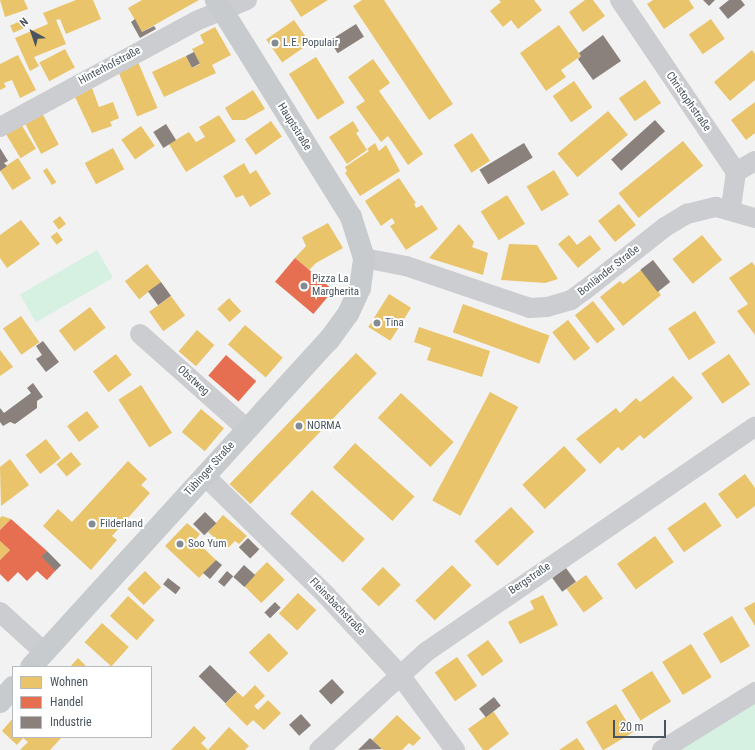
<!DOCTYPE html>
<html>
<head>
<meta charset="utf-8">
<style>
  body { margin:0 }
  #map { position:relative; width:755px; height:750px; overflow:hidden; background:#f2f2f2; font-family:"Roboto Condensed",sans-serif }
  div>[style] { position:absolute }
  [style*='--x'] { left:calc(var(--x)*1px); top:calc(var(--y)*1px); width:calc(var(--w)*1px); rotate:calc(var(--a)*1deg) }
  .green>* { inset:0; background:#d6f0e1; transform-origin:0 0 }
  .homes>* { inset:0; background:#e9c46a; transform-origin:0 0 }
  .shops>* { inset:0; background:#e76f51; transform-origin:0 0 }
  .industry>* { inset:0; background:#8a817c; transform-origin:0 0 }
  .minor>* { height:20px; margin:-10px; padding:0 10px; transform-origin:10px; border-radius:10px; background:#cbcdd0 }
  .major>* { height:22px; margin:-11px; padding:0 11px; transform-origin:11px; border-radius:11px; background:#c8cbce }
  .dots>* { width:11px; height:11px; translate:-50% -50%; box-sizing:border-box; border:2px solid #fff; border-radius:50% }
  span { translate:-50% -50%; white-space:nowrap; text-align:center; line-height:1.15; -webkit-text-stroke:4px #fff; paint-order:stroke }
  .poi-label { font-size:11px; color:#49545e }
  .left { translate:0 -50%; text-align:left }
  .street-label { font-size:11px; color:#49545e }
  .legend { position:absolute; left:12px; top:666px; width:140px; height:72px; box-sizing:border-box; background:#fff; border:1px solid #b6bbbf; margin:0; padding:5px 7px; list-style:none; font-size:12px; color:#49545e }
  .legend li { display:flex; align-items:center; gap:8px; height:20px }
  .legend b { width:20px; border:1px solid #b6bbbf }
  .north { position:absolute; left:12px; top:12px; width:40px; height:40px; -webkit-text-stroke:3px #fff; paint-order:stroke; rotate:320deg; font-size:11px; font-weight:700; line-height:16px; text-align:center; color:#49545e }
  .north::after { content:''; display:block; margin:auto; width:14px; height:18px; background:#49545e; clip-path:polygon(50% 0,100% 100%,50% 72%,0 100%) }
  .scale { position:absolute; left:613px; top:720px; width:53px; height:18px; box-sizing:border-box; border:2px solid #49545e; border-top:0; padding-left:5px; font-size:12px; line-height:14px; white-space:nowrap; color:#49545e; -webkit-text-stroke:3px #fff; paint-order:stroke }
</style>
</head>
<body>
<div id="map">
  <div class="green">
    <div style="left:97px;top:250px;width:32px;height:89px;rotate:60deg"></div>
    <div style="clip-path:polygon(755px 702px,755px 750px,676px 750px)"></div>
  </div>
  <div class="homes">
    <div style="clip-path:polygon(0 0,24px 0,28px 9px,5px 17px)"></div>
    <div style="clip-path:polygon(76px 0,93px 0,101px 19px,66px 34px,60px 19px,56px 20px,66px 44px,34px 57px,39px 66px,30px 71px,15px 38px,48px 24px,43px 13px)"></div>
    <div style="clip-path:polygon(142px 0,199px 0,142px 32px,128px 8px)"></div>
    <div style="clip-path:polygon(290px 0,328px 0,301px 17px)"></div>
    <div style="clip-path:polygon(362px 0,384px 0,453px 104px,429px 120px,353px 6px)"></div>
    <div style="clip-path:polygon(499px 0,534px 0,542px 10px,518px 29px,511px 20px,503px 27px,490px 11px,501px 2px)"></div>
    <div style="clip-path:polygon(585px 0,593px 0,605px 16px,583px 32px,569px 12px)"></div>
    <div style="clip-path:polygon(653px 0,689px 0,694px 8px,664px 29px,647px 4px)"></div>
    <div style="left:711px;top:19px;width:24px;height:27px;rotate:55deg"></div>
    <div style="left:23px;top:20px;width:8px;height:14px;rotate:67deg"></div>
    <div style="left:294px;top:20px;width:28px;height:34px;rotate:55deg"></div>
    <div style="clip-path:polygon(559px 25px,581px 56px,561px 70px,566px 77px,546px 91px,520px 53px)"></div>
    <div style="clip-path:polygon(215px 27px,231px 55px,212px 65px,216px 73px,164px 97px,152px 72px,186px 56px,192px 68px,200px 64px,192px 49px,204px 43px,200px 35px)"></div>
    <div style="left:65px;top:49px;width:21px;height:29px;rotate:62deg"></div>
    <div style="clip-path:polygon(752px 50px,755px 54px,755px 80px,730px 101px,714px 82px)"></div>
    <div style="clip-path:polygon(18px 55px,36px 90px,20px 98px,12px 80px,4px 83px,6px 87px,0 90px,0 64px)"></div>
    <div style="left:316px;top:57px;width:54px;height:32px;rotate:58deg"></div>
    <div style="clip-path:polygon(373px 59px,390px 83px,379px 91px,423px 154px,408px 165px,388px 136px,381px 142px,356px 107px,365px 101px,348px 77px)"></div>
    <div style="left:138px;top:62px;width:50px;height:22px;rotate:67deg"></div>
    <div style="left:645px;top:80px;width:28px;height:32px;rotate:55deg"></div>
    <div style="left:574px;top:81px;width:32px;height:26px;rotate:55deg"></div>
    <div style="clip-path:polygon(92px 88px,99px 107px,113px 102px,119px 118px,110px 122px,112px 126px,92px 133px,74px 95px)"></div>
    <div style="clip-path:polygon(253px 90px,265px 109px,245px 120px,232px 120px,225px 108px)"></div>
    <div style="clip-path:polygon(755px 102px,755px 133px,746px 140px,731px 120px)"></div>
    <div style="left:41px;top:111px;width:38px;height:20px;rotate:62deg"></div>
    <div style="left:608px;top:111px;width:31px;height:66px;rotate:50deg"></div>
    <div style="clip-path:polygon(219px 115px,236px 141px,186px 172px,169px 144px,189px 132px,196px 142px,205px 137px,199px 127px)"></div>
    <div style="left:271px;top:121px;width:19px;height:32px;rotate:55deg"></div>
    <div style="clip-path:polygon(353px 121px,359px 131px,356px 133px,367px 150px,347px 164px,329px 137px)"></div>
    <div style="left:21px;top:124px;width:29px;height:18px;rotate:59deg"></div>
    <div style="left:141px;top:126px;width:24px;height:24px;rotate:55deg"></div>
    <div style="left:472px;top:133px;width:33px;height:22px;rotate:57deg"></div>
    <div style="left:683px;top:141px;width:32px;height:83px;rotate:51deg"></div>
    <div style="clip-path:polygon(375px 143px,379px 151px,386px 145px,400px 171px,360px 196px,345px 173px,347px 171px,345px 167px,369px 151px,367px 149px)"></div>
    <div style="left:113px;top:148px;width:24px;height:32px;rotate:62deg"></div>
    <div style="left:18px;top:158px;width:24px;height:22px;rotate:57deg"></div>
    <div style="clip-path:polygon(244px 163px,250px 174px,256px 170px,271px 194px,250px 207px,243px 195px,236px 198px,223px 176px)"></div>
    <div style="left:47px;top:168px;width:17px;height:5px;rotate:57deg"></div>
    <div style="left:554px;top:170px;width:29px;height:32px;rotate:59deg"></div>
    <div style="clip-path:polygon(399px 178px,416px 203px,414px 204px,416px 208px,422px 205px,438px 229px,406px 250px,390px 226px,395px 223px,392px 218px,381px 226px,365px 201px)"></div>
    <div style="left:507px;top:195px;width:34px;height:31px;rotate:58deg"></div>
    <div style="left:619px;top:204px;width:27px;height:27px;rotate:51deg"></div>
    <div style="left:60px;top:216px;width:10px;height:9px;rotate:53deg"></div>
    <div style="clip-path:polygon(21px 220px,40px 244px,7px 268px,0 258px,0 235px)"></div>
    <div style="clip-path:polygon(328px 223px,343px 248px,316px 263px,309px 270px,295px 258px,306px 246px,302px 237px)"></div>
    <div style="clip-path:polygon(459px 224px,474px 242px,472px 247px,488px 253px,483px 275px,429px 258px)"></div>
    <div style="left:57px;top:232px;width:10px;height:8px;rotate:53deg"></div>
    <div style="clip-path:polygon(569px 235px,577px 245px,590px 235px,601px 249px,578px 268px,558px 244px)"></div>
    <div style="left:702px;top:235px;width:32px;height:38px;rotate:51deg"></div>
    <div style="clip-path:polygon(509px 244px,537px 245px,558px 279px,545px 283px,501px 280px)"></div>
    <div style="clip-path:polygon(752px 262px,755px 266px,755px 335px,737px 311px,748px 304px,729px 278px)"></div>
    <div style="left:147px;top:264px;width:23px;height:28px;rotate:52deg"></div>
    <div style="clip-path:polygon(641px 270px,661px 295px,623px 326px,600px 297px,620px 281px,623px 284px)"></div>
    <div style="left:389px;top:294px;width:26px;height:39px;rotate:32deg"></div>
    <div style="left:171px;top:296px;width:24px;height:27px;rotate:54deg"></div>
    <div style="left:229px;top:298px;width:18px;height:16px;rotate:47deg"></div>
    <div style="left:593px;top:301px;width:36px;height:23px;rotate:52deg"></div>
    <div style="left:463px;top:304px;width:92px;height:30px;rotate:20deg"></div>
    <div style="left:90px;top:307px;width:26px;height:39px;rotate:53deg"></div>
    <div style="left:695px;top:311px;width:38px;height:32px;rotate:57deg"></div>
    <div style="left:21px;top:316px;width:32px;height:22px;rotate:55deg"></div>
    <div style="left:568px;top:320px;width:36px;height:20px;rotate:52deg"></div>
    <div style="left:245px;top:325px;width:50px;height:26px;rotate:41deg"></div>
    <div style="clip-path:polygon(419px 327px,490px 351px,482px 377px,427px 360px,431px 348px,414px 342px)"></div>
    <div style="left:197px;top:330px;width:23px;height:28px;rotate:41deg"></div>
    <div style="clip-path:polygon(0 350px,13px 367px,0 376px)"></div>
    <div style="left:356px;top:353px;width:29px;height:182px;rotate:44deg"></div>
    <div style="left:116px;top:354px;width:26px;height:29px;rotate:53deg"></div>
    <div style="left:729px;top:354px;width:37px;height:34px;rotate:55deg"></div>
    <div style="clip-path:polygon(673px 376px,693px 398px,644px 439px,640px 435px,622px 451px,618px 447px,600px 464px,576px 439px,616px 408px,620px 413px,636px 398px,640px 402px)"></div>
    <div style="left:141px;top:385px;width:57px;height:27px;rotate:57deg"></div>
    <div style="left:490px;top:392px;width:32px;height:123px;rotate:28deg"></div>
    <div style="left:401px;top:393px;width:72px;height:34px;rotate:43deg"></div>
    <div style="left:201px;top:409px;width:30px;height:30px;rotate:40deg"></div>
    <div style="left:87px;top:411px;width:20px;height:25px;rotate:53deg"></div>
    <div style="left:46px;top:439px;width:24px;height:26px;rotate:52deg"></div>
    <div style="left:355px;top:443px;width:80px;height:33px;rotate:42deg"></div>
    <div style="left:564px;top:446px;width:33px;height:57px;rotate:47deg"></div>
    <div style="left:71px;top:452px;width:16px;height:19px;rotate:50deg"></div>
    <div style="clip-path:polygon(10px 459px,29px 485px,1px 506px,0 467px)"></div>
    <div style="clip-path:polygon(128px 461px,147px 479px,141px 485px,150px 493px,112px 536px,117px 540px,91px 570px,43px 526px,58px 509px,72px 522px)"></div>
    <div style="clip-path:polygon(745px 474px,755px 488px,755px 506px,737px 519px,718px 494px)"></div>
    <div style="left:312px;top:490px;width:72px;height:32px;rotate:43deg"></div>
    <div style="left:705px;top:502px;width:29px;height:46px;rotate:55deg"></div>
    <div style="left:511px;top:507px;width:34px;height:50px;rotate:47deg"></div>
    <div style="clip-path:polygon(223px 515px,247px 536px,239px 544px,235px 541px,227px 549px,208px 532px)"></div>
    <div style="clip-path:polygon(2px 516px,11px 519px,0 530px,0 518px)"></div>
    <div style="clip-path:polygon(187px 523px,200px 534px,195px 540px,216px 560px,199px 578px,165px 546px)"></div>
    <div style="left:655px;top:536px;width:32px;height:47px;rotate:54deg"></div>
    <div style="clip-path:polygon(0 541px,10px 550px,0 560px)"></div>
    <div style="left:267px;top:562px;width:25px;height:33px;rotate:45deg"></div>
    <div style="left:452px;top:565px;width:28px;height:51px;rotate:46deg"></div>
    <div style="left:383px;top:567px;width:25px;height:31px;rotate:45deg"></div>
    <div style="left:145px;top:571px;width:23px;height:25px;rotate:45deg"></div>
    <div style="left:586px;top:575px;width:29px;height:24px;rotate:54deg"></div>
    <div style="left:298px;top:593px;width:25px;height:28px;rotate:43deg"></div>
    <div style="clip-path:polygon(543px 595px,558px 625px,520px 644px,508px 622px,534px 609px,530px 601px)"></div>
    <div style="left:128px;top:596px;width:36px;height:27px;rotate:42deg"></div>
    <div style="clip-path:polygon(755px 602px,755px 626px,744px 608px)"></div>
    <div style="left:732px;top:616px;width:35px;height:34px;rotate:59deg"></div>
    <div style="left:102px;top:623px;width:36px;height:26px;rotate:42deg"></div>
    <div style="left:269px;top:633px;width:28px;height:28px;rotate:46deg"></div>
    <div style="left:488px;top:640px;width:26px;height:26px;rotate:54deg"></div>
    <div style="left:691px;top:644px;width:39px;height:34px;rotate:58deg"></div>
    <div style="left:457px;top:657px;width:35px;height:27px;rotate:55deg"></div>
    <div style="clip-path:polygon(78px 658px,87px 667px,70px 667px)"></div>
    <div style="left:652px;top:671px;width:36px;height:36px;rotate:58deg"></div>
    <div style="clip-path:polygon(255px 685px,265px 696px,254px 706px,258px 710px,268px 700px,281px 713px,264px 730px,253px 720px,247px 726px,225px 704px,237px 692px,243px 697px)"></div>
    <div style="left:616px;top:704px;width:33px;height:35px;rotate:59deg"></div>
    <div style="clip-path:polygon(493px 711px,509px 734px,488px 750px,483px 750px,468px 729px)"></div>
    <div style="clip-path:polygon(397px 715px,421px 738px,413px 746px,409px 743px,402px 750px,383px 750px,372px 740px)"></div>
    <div style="clip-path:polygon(13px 718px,13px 737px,62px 737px,50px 750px,20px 750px,28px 742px,23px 738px,17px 745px,2px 731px)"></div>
    <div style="clip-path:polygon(194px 726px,206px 738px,201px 743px,208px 750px,229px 727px,249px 746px,245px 750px,171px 750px)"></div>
    <div style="clip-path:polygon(577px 738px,585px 750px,559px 750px)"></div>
  </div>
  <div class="shops">
    <div style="left:295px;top:258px;width:50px;height:31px;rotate:40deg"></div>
    <div style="left:226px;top:355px;width:40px;height:27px;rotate:41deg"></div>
    <div style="clip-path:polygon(11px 519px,47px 551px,42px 557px,56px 570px,47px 580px,37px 571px,27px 581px,18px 572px,8px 582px,0 574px,0 560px,10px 550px,0 541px,0 530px)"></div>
  </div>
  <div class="industry">
    <div style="clip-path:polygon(703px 0,715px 0,709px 6px)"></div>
    <div style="clip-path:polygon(729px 0,741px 0,745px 5px,728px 19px,719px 8px)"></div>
    <div style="clip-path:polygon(135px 19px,142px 32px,154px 26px,156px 29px,140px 38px,131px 22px)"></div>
    <div style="left:356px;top:24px;width:15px;height:31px;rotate:58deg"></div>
    <div style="clip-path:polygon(603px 35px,621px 61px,593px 80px,578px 59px,581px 56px,579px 53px)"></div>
    <div style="left:194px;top:52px;width:13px;height:9px;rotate:63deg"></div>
    <div style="left:655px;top:120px;width:15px;height:59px;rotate:48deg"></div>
    <div style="left:166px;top:124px;width:19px;height:15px;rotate:58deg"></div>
    <div style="left:524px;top:143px;width:17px;height:52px;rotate:59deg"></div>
    <div style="clip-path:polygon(0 148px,8px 161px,4px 163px,7px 166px,0 171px)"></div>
    <div style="left:653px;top:260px;width:28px;height:16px;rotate:52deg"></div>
    <div style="left:161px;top:282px;width:17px;height:16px;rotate:54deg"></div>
    <div style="clip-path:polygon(43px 341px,59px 362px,46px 372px,36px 359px,42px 355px,36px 346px)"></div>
    <div style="clip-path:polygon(33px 383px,43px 397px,37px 401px,37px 408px,15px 424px,10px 422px,3px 426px,0 422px,0 408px,4px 413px,31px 393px,27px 388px)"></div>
    <div style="left:205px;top:512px;width:16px;height:17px;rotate:45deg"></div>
    <div style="left:248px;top:538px;width:16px;height:13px;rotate:45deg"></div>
    <div style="left:47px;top:551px;width:20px;height:8px;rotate:45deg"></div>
    <div style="clip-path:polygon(216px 560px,222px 565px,210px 579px,203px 573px)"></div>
    <div style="left:244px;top:565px;width:15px;height:16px;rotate:42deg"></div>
    <div style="left:566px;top:568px;width:17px;height:17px;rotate:54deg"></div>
    <div style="left:227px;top:571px;width:8px;height:14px;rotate:40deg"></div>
    <div style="left:168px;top:578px;width:16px;height:8px;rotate:38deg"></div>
    <div style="left:275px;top:602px;width:8px;height:15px;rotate:45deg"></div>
    <div style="left:210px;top:665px;width:38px;height:16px;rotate:45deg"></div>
    <div style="left:332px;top:679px;width:18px;height:18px;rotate:47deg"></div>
    <div style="left:494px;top:697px;width:11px;height:19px;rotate:52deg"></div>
    <div style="left:301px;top:714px;width:15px;height:16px;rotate:48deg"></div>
    <div style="clip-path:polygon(370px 738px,382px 749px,358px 750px)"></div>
  </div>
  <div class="minor">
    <div style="--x:620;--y:0;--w:207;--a:56"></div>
    <div style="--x:736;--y:172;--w:37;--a:98"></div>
    <div style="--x:0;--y:127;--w:223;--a:-28.4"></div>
    <div style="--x:196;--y:21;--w:55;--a:-22.4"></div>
    <div style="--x:736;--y:172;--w:22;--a:-30"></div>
    <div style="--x:364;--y:258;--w:43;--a:10.8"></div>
    <div style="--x:406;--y:266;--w:131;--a:18.7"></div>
    <div style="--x:530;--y:308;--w:17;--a:-3"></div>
    <div style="--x:547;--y:307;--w:25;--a:-16"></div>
    <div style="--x:571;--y:300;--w:17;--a:-36"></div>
    <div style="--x:585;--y:290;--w:102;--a:-38.2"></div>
    <div style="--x:665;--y:227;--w:26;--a:-31"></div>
    <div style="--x:687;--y:214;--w:30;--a:-14"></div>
    <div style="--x:716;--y:207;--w:41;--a:15.8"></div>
    <div style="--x:140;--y:334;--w:143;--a:41.6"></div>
    <div style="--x:205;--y:476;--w:170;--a:44.5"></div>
    <div style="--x:326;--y:595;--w:109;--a:47.2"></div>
    <div style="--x:400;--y:675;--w:93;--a:53.7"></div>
    <div style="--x:0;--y:612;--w:59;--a:42.3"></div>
    <div style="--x:319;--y:750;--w:145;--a:-42.5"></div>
    <div style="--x:426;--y:652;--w:399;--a:-34.4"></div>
    <div style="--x:662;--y:750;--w:110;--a:-31.9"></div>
  </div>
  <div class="major">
    <div style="--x:31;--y:667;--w:442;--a:-47.7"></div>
    <div style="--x:329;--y:340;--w:32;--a:-54"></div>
    <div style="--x:348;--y:314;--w:29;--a:-65"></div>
    <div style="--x:360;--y:288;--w:30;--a:-82"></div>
    <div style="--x:364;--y:258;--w:43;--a:-107.6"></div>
    <div style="--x:351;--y:217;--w:256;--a:-121.9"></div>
    <div style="--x:0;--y:702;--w:20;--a:-49"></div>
  </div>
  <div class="dots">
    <div style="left:275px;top:43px;background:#848b92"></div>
    <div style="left:304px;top:286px;background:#848b92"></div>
    <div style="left:377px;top:323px;background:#848b92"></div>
    <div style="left:299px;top:426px;background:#848b92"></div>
    <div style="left:92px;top:524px;background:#848b92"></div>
    <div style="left:180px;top:544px;background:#848b92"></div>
  </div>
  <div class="poi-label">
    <span class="left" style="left:283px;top:43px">L.E. Populair</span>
    <span class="left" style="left:312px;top:286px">Pizza La<br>Margherita</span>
    <span class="left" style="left:385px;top:323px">Tina</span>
    <span class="left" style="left:307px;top:426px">NORMA</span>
    <span class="left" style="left:100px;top:524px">Filderland</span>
    <span class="left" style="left:188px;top:544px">Soo Yum</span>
  </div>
  <div class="street-label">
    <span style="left:110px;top:66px;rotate:-28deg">Hinterhofstraße</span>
    <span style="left:688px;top:102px;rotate:55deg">Christophstraße</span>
    <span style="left:294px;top:127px;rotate:58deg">Hauptstraße</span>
    <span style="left:609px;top:271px;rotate:-38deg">Bonländer Straße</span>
    <span style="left:193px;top:381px;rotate:42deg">Obstweg</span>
    <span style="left:210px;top:469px;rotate:-48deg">Tübinger Straße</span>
    <span style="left:530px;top:579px;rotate:-34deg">Bergstraße</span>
    <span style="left:337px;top:607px;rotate:46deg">Fleinsbachstraße</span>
  </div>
  <ul class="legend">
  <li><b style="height:11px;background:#e9c46a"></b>Wohnen</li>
  <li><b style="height:11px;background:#e76f51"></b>Handel</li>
  <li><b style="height:11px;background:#8a817c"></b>Industrie</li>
  </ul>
  <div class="north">N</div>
  <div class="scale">20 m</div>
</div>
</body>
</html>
